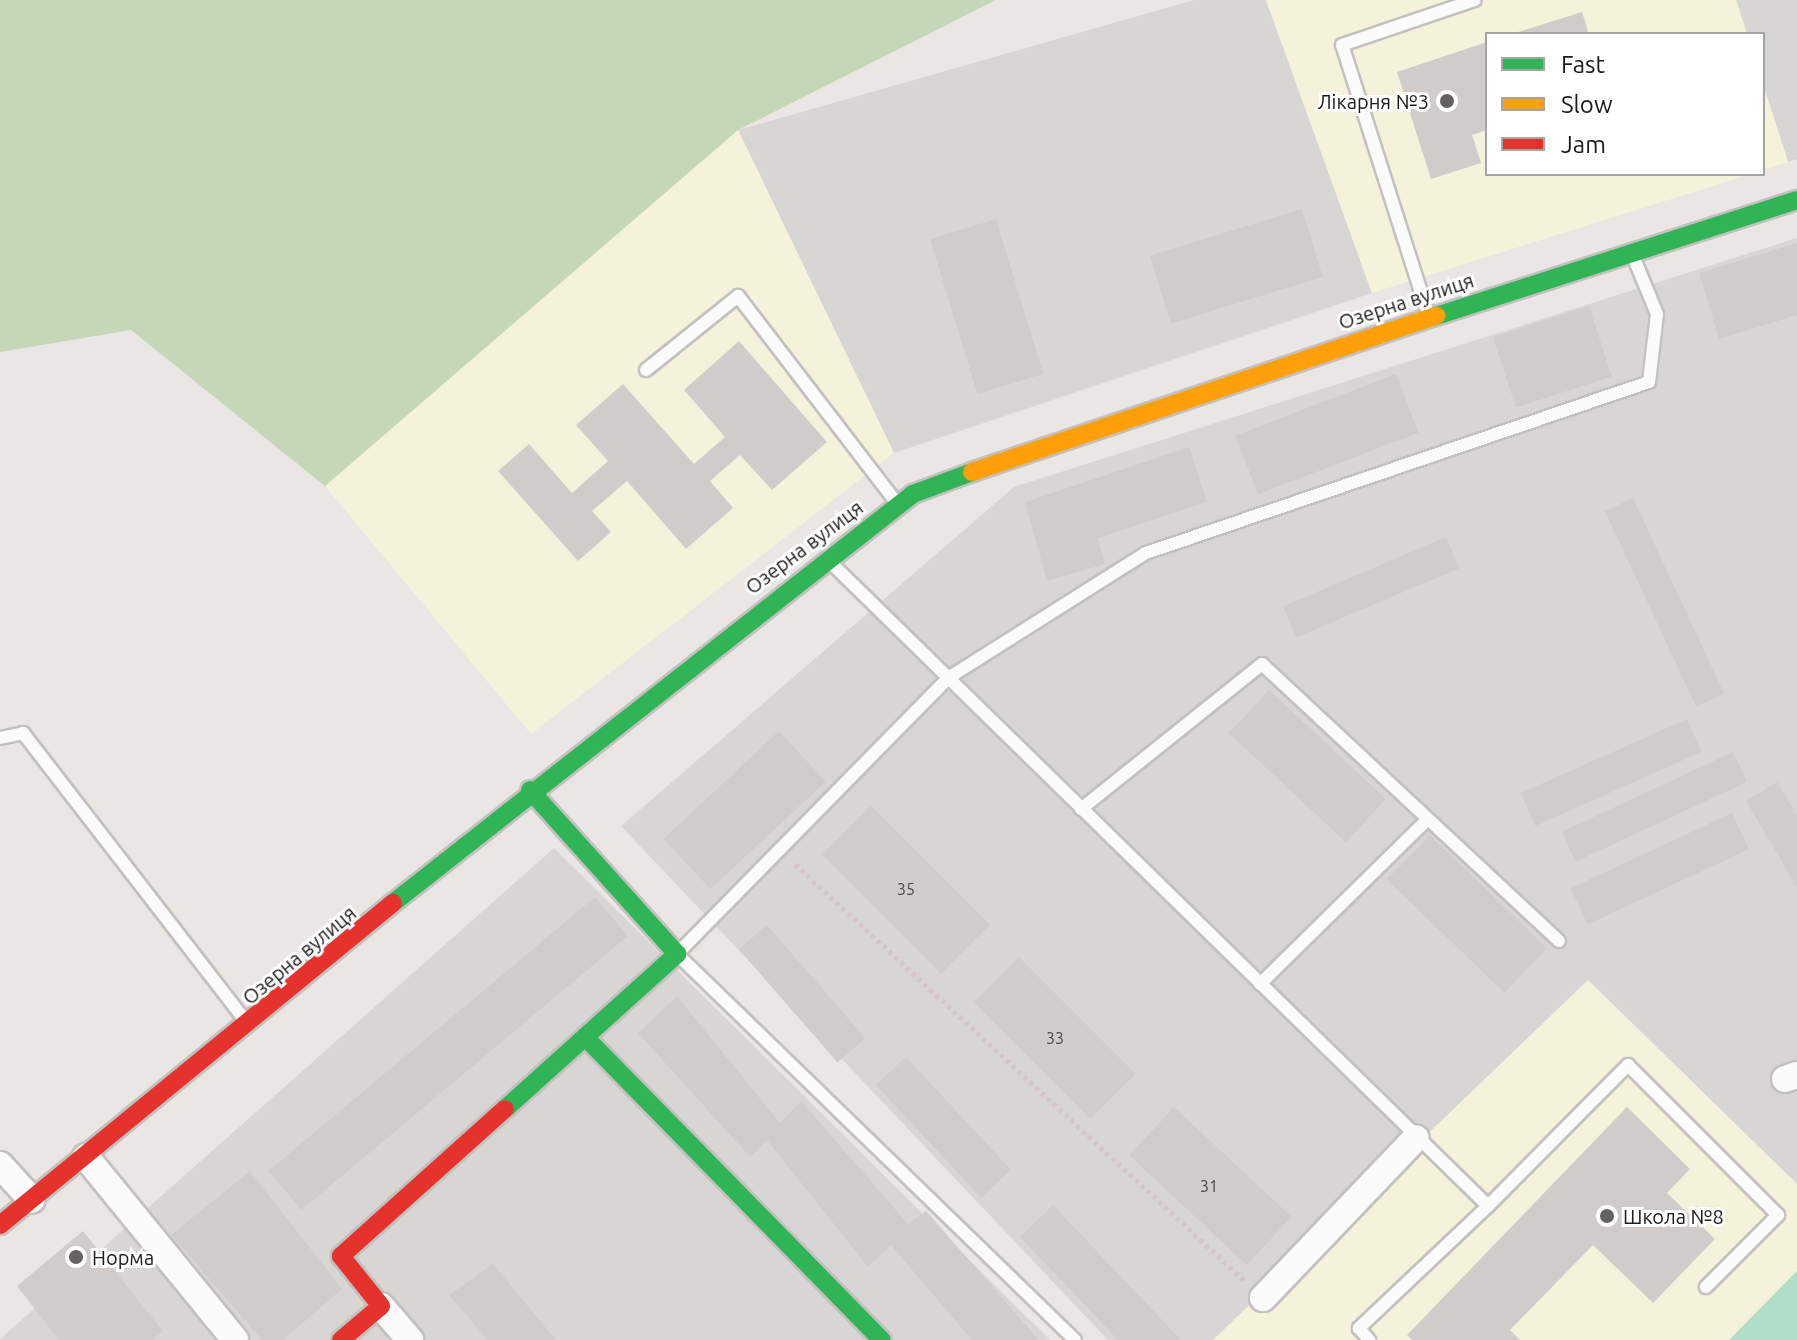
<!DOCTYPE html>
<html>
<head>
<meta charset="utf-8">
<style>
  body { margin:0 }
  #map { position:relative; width:1797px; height:1340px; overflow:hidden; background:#e9e6e3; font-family:Ubuntu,sans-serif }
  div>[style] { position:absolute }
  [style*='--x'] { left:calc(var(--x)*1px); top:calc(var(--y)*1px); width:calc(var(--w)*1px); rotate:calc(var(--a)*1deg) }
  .residential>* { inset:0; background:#d8d6d5 }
  .education>* { inset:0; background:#f5f2dc }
  .forest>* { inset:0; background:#c6d7b9 }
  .pitch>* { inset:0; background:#afdfc8 }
  .building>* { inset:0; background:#d0ccca; transform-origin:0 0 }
  .path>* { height:5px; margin-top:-2.5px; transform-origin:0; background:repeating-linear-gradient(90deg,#d5c5c4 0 4px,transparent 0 8px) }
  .roads { filter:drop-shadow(2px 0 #c2c1bf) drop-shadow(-2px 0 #c2c1bf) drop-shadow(0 2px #c2c1bf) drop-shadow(0 -2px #c2c1bf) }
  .lane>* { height:12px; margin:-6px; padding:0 6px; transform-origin:6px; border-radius:6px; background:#fcfbfb }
  .street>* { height:26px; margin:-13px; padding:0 13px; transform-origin:13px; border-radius:13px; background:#fcfbfb }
  .fast>* { height:18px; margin:-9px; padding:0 9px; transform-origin:9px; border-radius:9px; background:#30b455 }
  .slow>* { height:18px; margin:-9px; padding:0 9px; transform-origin:9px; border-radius:9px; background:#ff9f0a }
  .jam>* { height:18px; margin:-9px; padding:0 9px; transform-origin:9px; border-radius:9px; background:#e5322d }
  .dots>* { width:22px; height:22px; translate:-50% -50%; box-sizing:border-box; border:4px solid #fff; border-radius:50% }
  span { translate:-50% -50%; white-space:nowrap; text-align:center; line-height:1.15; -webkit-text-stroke:6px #fff; paint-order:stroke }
  .number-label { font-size:16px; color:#484747 }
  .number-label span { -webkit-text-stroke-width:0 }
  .poi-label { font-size:20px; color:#1b1b1b }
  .right { translate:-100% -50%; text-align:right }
  .left { translate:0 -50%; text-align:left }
  .street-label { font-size:20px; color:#1b1b1b }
  .legend { position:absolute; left:1485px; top:32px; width:280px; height:144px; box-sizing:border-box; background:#fff; border:2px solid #a4a4a4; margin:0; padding:10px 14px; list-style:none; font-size:24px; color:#1b1b1b }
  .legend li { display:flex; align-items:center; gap:16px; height:40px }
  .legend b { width:40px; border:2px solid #a4a4a4 }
</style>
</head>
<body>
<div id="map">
  <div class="residential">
    <div style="clip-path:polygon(1194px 0,1266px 0,1372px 293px,894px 453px,738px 130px)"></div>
    <div style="clip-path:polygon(1736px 0,1797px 0,1797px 159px,1788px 162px,1763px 84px,1763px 34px,1747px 34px)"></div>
    <div style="clip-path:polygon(1797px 238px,1797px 1184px,1588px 981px,1213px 1340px,1108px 1340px,621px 826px,1014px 487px)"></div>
    <div style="clip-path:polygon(554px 848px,1050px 1340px,0 1340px,0 1339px)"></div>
  </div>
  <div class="education">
    <div style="clip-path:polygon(1266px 0,1736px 0,1747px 34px,1487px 34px,1487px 174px,1751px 174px,1372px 293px)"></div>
    <div style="clip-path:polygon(1763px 84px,1788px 162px,1763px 170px)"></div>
    <div style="clip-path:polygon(738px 130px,894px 453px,531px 734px,325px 486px)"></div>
    <div style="clip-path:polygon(1588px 980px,1797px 1184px,1797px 1340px,1213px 1340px)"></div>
  </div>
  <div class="forest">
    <div style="clip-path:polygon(0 0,996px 0,738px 130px,325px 486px,131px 330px,0 352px)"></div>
  </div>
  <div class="pitch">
    <div style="clip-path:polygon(1797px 1271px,1797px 1340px,1729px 1340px)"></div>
  </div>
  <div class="building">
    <div style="clip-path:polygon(1582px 12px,1589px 34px,1515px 34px,1515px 33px)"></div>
    <div style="clip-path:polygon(1487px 42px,1487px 130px,1472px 135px,1481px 163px,1431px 179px,1397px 72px)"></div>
    <div style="left:1302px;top:209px;width:71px;height:159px;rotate:73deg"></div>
    <div style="left:996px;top:219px;width:162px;height:69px;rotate:73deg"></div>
    <div style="clip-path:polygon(1797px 243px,1797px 315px,1719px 339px,1699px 273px)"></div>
    <div style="left:1589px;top:306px;width:74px;height:101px;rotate:72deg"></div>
    <div style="clip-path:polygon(739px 341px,827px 442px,772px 490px,740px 455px,710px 481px,733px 508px,686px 549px,627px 481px,592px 511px,611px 532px,578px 561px,498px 471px,529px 444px,572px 493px,608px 461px,576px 425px,623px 384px,694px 464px,725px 437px,684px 390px)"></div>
    <div style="left:1396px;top:374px;width:63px;height:172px;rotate:69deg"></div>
    <div style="clip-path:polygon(1189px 447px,1207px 502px,1098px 538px,1105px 564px,1047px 581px,1025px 502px)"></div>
    <div style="left:1633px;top:498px;width:216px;height:31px;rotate:65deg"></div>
    <div style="left:1446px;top:537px;width:34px;height:177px;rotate:67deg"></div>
    <div style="left:1269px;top:690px;width:160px;height:59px;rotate:43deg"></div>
    <div style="left:1687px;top:719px;width:36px;height:182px;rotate:66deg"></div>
    <div style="left:779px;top:731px;width:69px;height:158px;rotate:47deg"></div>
    <div style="left:1733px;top:752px;width:33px;height:189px;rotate:65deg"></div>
    <div style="clip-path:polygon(1777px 782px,1797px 815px,1797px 887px,1746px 801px)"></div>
    <div style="left:871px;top:806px;width:168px;height:69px;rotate:45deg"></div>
    <div style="left:1732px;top:813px;width:40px;height:178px;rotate:65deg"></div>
    <div style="left:1430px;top:835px;width:163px;height:62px;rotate:44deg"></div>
    <div style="left:595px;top:897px;width:51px;height:426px;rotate:50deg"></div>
    <div style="left:767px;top:925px;width:150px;height:37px;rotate:49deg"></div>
    <div style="left:1019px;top:957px;width:165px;height:64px;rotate:45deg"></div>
    <div style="clip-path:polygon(677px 996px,780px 1123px,801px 1101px,908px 1224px,926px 1211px,1039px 1340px,972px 1340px,891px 1245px,868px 1267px,767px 1140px,750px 1157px,638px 1033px)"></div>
    <div style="left:906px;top:1057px;width:154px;height:41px;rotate:47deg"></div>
    <div style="left:1174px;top:1107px;width:161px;height:66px;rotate:43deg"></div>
    <div style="clip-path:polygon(1627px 1107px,1690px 1169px,1667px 1193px,1715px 1239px,1653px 1303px,1593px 1245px,1510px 1330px,1520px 1340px,1412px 1340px,1407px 1335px)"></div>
    <div style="clip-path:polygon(250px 1171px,342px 1289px,283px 1340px,262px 1340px,171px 1235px)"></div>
    <div style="clip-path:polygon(1053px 1205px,1181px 1340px,1118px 1340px,1020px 1237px)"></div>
    <div style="clip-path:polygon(83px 1231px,163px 1331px,152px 1340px,59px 1340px,17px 1286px)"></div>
    <div style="clip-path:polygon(493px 1264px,556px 1340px,488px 1340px,449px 1295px)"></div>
  </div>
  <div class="path">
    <div style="--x:795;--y:864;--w:614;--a:42.82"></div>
  </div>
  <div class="roads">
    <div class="lane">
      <div style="--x:1428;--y:314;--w:282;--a:-107.7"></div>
      <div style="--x:1342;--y:45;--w:140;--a:-18.7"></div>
      <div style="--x:646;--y:370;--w:118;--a:-38.8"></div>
      <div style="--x:738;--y:296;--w:260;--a:52.5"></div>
      <div style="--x:829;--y:561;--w:922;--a:44.38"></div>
      <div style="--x:1488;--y:1206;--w:178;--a:136.6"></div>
      <div style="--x:1359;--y:1328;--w:16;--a:50"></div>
      <div style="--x:0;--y:738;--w:24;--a:-12"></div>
      <div style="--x:23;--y:733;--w:361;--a:52.3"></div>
      <div style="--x:1081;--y:809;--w:232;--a:-38.7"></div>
      <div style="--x:1262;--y:664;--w:406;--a:43"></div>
      <div style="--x:1260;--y:984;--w:235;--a:-44.5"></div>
      <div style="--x:1488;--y:1206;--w:199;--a:-45.2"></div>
      <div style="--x:1628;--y:1065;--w:212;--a:45"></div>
      <div style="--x:1778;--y:1215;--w:102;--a:135"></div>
      <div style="--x:1075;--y:1340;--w:554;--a:-135.88"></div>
      <div style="--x:677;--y:954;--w:387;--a:-45.5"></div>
      <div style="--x:948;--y:678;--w:234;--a:-32.3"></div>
      <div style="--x:1146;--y:553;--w:531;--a:-18.78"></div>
      <div style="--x:1649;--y:382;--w:68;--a:-83.3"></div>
      <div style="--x:1657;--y:314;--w:63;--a:-112.5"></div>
    </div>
    <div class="street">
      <div style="--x:1785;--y:1079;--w:13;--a:-18"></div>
      <div style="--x:86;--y:1157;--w:236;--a:50.8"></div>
      <div style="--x:0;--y:1165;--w:47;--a:47.6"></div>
      <div style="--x:1263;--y:1298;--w:221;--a:-46.3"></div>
      <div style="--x:381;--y:1306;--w:45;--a:49.5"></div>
    </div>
    <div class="fast">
      <div style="--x:1436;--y:316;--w:379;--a:-17.8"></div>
      <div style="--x:393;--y:903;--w:662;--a:-38.19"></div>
      <div style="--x:913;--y:494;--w:63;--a:-20.4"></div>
      <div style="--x:585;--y:1037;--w:424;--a:45.6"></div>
      <div style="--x:505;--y:1109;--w:232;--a:-42"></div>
      <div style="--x:677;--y:954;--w:220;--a:-131.9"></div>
    </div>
    <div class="slow">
      <div style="--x:972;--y:472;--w:490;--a:-18.6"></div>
    </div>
    <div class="jam">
      <div style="--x:0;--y:1225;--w:508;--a:-39.33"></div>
      <div style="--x:341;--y:1340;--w:52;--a:-40.4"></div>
      <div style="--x:381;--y:1306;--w:64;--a:-128.7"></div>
      <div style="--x:341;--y:1256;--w:220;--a:-41.9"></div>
    </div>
  </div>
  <div class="dots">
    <div style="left:1447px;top:101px;background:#636261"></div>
    <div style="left:1607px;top:1216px;background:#636261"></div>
    <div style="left:76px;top:1257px;background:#636261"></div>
  </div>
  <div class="number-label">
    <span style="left:906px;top:889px">35</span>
    <span style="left:1055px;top:1038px">33</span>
    <span style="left:1209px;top:1186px">31</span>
  </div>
  <div class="poi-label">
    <span class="right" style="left:1429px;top:101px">Лікарня №3</span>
    <span class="left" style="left:1623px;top:1216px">Школа №8</span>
    <span class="left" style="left:92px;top:1257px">Норма</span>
  </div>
  <div class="street-label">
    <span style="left:1406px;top:301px;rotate:-18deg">Озерна вулиця</span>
    <span style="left:804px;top:547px;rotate:-37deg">Озерна вулиця</span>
    <span style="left:299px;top:955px;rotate:-40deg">Озерна вулиця</span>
  </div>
  <ul class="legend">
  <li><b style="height:10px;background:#30b455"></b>Fast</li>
  <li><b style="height:10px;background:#ff9f0a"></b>Slow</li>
  <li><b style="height:10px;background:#e5322d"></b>Jam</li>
  </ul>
</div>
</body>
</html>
